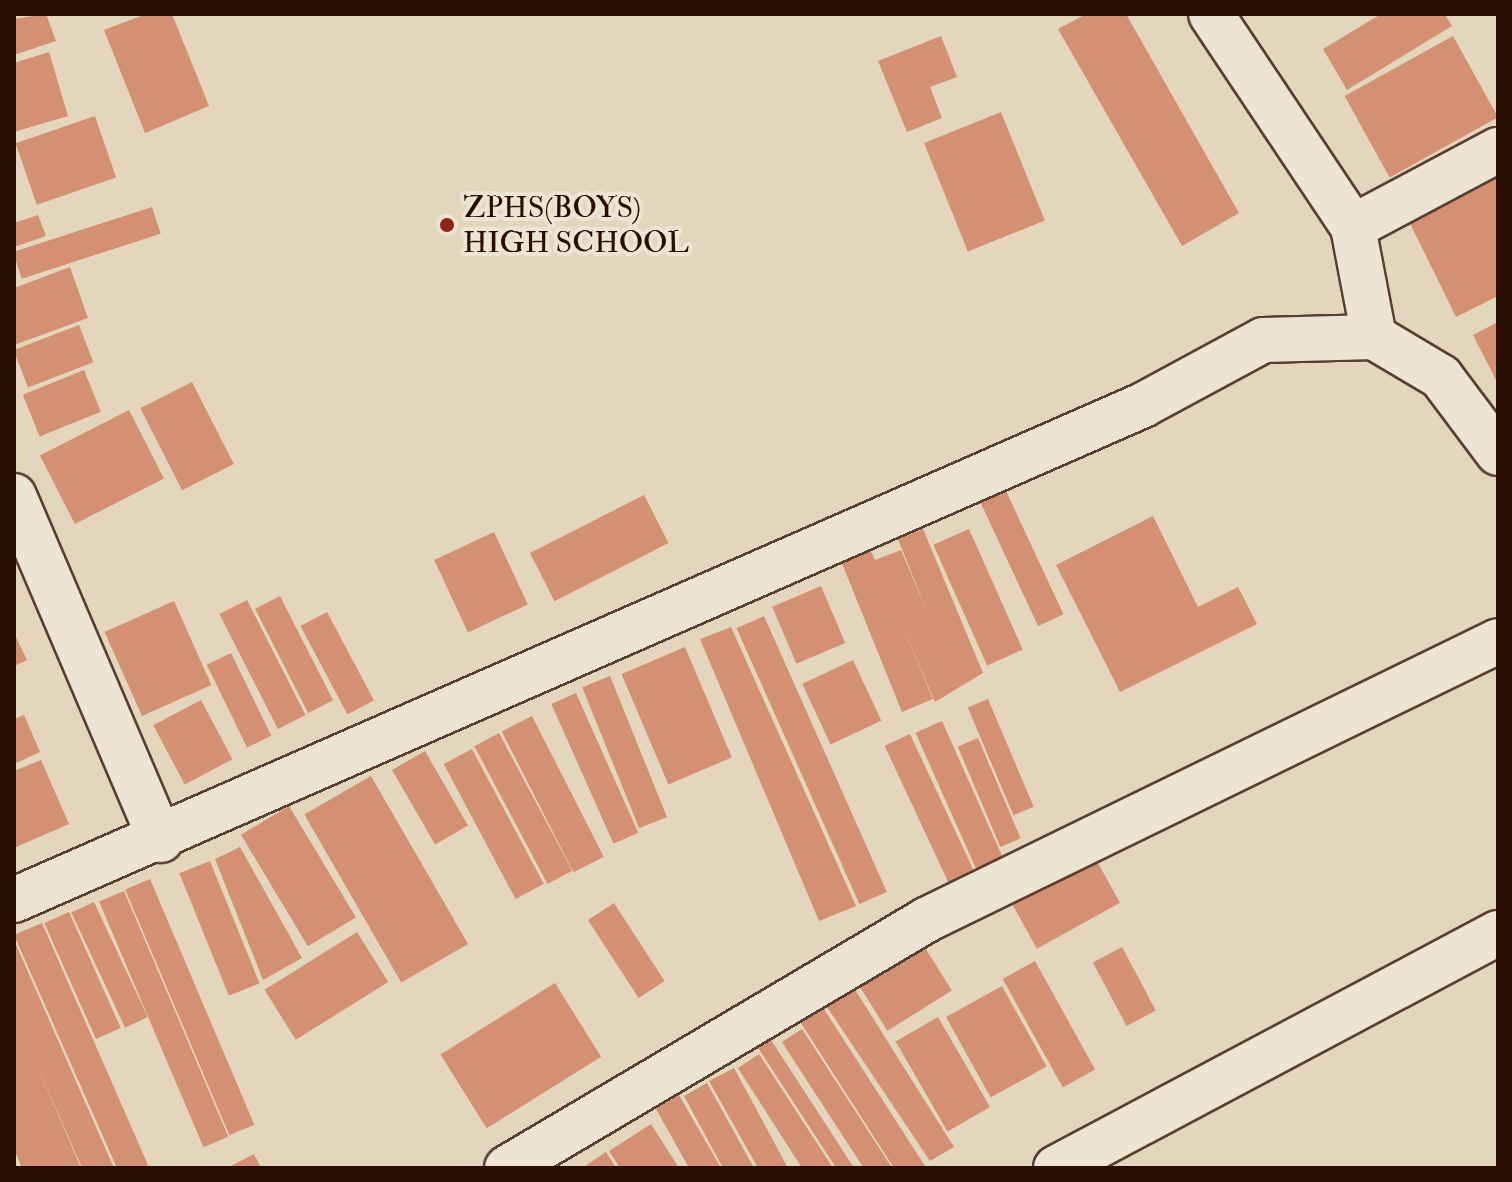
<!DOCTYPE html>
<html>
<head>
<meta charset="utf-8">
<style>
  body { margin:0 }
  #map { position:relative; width:1512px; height:1182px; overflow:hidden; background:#e4d6bd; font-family:"IM FELL Double Pica",serif }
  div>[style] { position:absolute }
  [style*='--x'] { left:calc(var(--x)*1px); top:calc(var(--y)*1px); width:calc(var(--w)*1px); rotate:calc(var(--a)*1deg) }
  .building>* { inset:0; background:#d39072; transform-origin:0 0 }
  .roads { filter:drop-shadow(2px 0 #573f31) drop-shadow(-2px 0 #573f31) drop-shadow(0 2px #573f31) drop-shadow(0 -2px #573f31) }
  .minor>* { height:44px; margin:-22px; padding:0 22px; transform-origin:22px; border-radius:22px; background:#ede4d4 }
  .secondary>* { height:44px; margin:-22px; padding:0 22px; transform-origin:22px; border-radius:22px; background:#ede4d4 }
  .dots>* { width:22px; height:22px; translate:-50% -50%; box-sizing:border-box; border:4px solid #ede4d4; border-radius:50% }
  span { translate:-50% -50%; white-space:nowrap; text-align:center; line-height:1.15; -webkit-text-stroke:8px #ede4d4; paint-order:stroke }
  .poi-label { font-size:30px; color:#280d02 }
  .left { translate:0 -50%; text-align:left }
  .frame { position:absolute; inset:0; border:16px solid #280d02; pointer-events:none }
</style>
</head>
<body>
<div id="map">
  <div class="building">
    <div style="clip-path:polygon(46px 14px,56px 41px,14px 55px,14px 19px)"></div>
    <div style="clip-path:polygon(146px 14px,172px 14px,209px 106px,145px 133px,104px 30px)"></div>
    <div style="clip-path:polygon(1086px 14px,1126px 14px,1239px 213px,1182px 246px,1058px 29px)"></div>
    <div style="clip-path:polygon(1381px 14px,1445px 14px,1452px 26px,1347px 90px,1323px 49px)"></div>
    <div style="clip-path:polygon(941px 36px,957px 77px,930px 87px,942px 118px,907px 132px,878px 61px)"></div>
    <div style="left:1453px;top:36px;width:93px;height:124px;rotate:61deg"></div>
    <div style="clip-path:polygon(49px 52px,68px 116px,14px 132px,14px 63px)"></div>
    <div style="left:1001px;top:112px;width:117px;height:83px;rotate:68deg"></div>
    <div style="left:95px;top:116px;width:65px;height:84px;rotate:71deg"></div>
    <div style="clip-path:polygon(1498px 169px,1498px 296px,1456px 317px,1405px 213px)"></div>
    <div style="left:152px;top:207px;width:28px;height:146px;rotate:72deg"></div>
    <div style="clip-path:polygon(38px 215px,46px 236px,14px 247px,14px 223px)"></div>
    <div style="clip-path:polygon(70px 267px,88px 318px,14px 345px,14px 288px)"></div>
    <div style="clip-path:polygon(1498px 322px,1498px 384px,1473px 335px)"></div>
    <div style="left:79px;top:325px;width:40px;height:70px;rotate:69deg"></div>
    <div style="left:84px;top:370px;width:45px;height:66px;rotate:68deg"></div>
    <div style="left:192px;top:382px;width:92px;height:58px;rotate:63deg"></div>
    <div style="left:129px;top:410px;width:77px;height:100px;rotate:63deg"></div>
    <div style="left:1006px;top:491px;width:136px;height:28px;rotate:65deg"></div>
    <div style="left:644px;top:495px;width:54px;height:128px;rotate:63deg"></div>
    <div style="clip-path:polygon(1153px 516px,1198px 607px,1238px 587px,1257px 624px,1120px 692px,1056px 565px)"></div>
    <div style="clip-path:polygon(923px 529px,983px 673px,935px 702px,901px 623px,933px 699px,902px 712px,841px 561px,870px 549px,875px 560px,901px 550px,927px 612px,898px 539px)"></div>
    <div style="left:969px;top:529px;width:132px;height:39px;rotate:66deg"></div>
    <div style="left:494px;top:532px;width:80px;height:66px;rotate:65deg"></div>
    <div style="left:821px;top:586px;width:62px;height:53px;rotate:67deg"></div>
    <div style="left:280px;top:596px;width:117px;height:28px;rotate:63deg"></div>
    <div style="left:247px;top:600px;width:129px;height:31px;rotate:63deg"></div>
    <div style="left:174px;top:601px;width:92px;height:76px;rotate:66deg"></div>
    <div style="left:327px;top:612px;width:100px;height:30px;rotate:62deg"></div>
    <div style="left:764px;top:616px;width:302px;height:30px;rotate:66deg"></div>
    <div style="clip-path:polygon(731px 627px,856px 906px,819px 921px,700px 639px)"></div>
    <div style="clip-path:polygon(14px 633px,27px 660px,14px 666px)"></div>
    <div style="left:685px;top:647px;width:120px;height:69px;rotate:67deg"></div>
    <div style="left:231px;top:653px;width:92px;height:27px;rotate:64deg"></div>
    <div style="left:853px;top:660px;width:67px;height:56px;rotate:65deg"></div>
    <div style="left:610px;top:676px;width:152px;height:30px;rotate:68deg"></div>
    <div style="left:576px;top:693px;width:153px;height:27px;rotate:66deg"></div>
    <div style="left:988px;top:699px;width:117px;height:22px;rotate:67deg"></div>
    <div style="left:201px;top:700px;width:67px;height:54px;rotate:62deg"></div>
    <div style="clip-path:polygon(24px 715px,40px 752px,14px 764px,14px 719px)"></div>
    <div style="left:532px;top:716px;width:158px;height:34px;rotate:63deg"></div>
    <div style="left:942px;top:721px;width:157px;height:29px;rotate:66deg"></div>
    <div style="left:499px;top:733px;width:156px;height:28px;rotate:62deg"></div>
    <div style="left:910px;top:734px;width:157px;height:28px;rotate:65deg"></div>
    <div style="left:978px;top:738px;width:109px;height:22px;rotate:67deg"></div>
    <div style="left:472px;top:749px;width:153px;height:32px;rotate:62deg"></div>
    <div style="left:425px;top:751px;width:86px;height:38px;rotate:60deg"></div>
    <div style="clip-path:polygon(41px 760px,69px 824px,14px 848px,14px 771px)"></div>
    <div style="left:371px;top:776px;width:194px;height:77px;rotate:60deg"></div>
    <div style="left:289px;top:806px;width:130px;height:56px;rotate:59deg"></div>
    <div style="left:1088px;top:845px;width:66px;height:95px;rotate:61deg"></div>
    <div style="clip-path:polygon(240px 847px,302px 958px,263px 980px,215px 859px)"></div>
    <div style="left:210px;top:861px;width:132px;height:33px;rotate:68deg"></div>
    <div style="left:150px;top:879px;width:267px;height:27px;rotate:67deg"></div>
    <div style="left:124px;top:891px;width:267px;height:27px;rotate:67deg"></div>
    <div style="left:94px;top:902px;width:127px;height:25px;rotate:65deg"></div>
    <div style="left:614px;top:903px;width:93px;height:31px;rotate:57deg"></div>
    <div style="left:69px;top:912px;width:127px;height:27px;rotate:66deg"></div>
    <div style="clip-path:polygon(42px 923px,148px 1165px,140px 1168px,117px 1168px,14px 935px)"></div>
    <div style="left:357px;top:932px;width:59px;height:109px;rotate:58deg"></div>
    <div style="left:919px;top:938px;width:62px;height:76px;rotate:58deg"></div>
    <div style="clip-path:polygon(14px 940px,114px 1168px,82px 1168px,33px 1056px,81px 1168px,22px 1168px,14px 1149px)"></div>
    <div style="left:1122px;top:947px;width:72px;height:33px;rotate:62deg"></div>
    <div style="left:1035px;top:961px;width:124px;height:37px;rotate:61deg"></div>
    <div style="clip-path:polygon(849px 980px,954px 1147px,930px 1161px,821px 998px)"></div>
    <div style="left:555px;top:983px;width:87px;height:135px;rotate:58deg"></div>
    <div style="left:1002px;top:986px;width:92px;height:64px;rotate:61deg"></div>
    <div style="clip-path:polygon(822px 1006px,925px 1166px,922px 1168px,894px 1168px,799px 1020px)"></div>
    <div style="left:938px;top:1017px;width:104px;height:49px;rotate:60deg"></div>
    <div style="left:802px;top:1029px;width:165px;height:24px;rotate:57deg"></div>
    <div style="left:771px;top:1040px;width:152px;height:15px;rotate:57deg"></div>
    <div style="clip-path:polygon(759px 1054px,833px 1168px,802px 1168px,738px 1068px)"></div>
    <div style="clip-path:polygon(734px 1068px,788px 1168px,758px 1168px,709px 1081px)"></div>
    <div style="clip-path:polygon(707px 1083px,754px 1168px,723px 1168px,684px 1096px)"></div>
    <div style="clip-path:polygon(679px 1095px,721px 1168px,689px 1168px,656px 1109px)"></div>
    <div style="clip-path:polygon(651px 1124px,679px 1168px,620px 1168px,609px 1151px)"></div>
    <div style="clip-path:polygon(606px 1152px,616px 1168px,582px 1168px)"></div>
    <div style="clip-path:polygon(254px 1154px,261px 1168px,227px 1168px)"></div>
  </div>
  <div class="roads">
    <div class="minor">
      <div style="--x:1211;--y:14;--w:256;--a:56.3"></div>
      <div style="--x:1353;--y:227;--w:112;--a:79.2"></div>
      <div style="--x:1353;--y:227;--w:164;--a:-28"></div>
      <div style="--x:14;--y:496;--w:374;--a:66.9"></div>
      <div style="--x:507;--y:1168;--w:487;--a:-30.6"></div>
      <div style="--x:926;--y:920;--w:636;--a:-26"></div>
      <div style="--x:1056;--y:1168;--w:501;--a:-28"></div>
    </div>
    <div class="secondary">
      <div style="--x:14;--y:900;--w:1233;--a:-23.67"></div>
      <div style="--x:1143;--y:405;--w:136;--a:-28.4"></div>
      <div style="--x:1263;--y:340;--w:111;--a:-1.5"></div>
      <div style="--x:1374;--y:337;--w:78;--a:30.8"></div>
      <div style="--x:1441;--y:377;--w:95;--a:53.1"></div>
    </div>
  </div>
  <div class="dots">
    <div style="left:447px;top:225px;background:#8f2418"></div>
  </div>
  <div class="poi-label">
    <span class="left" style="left:463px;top:225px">ZPHS(BOYS)<br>HIGH SCHOOL</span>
  </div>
  <div class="frame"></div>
</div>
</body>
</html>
